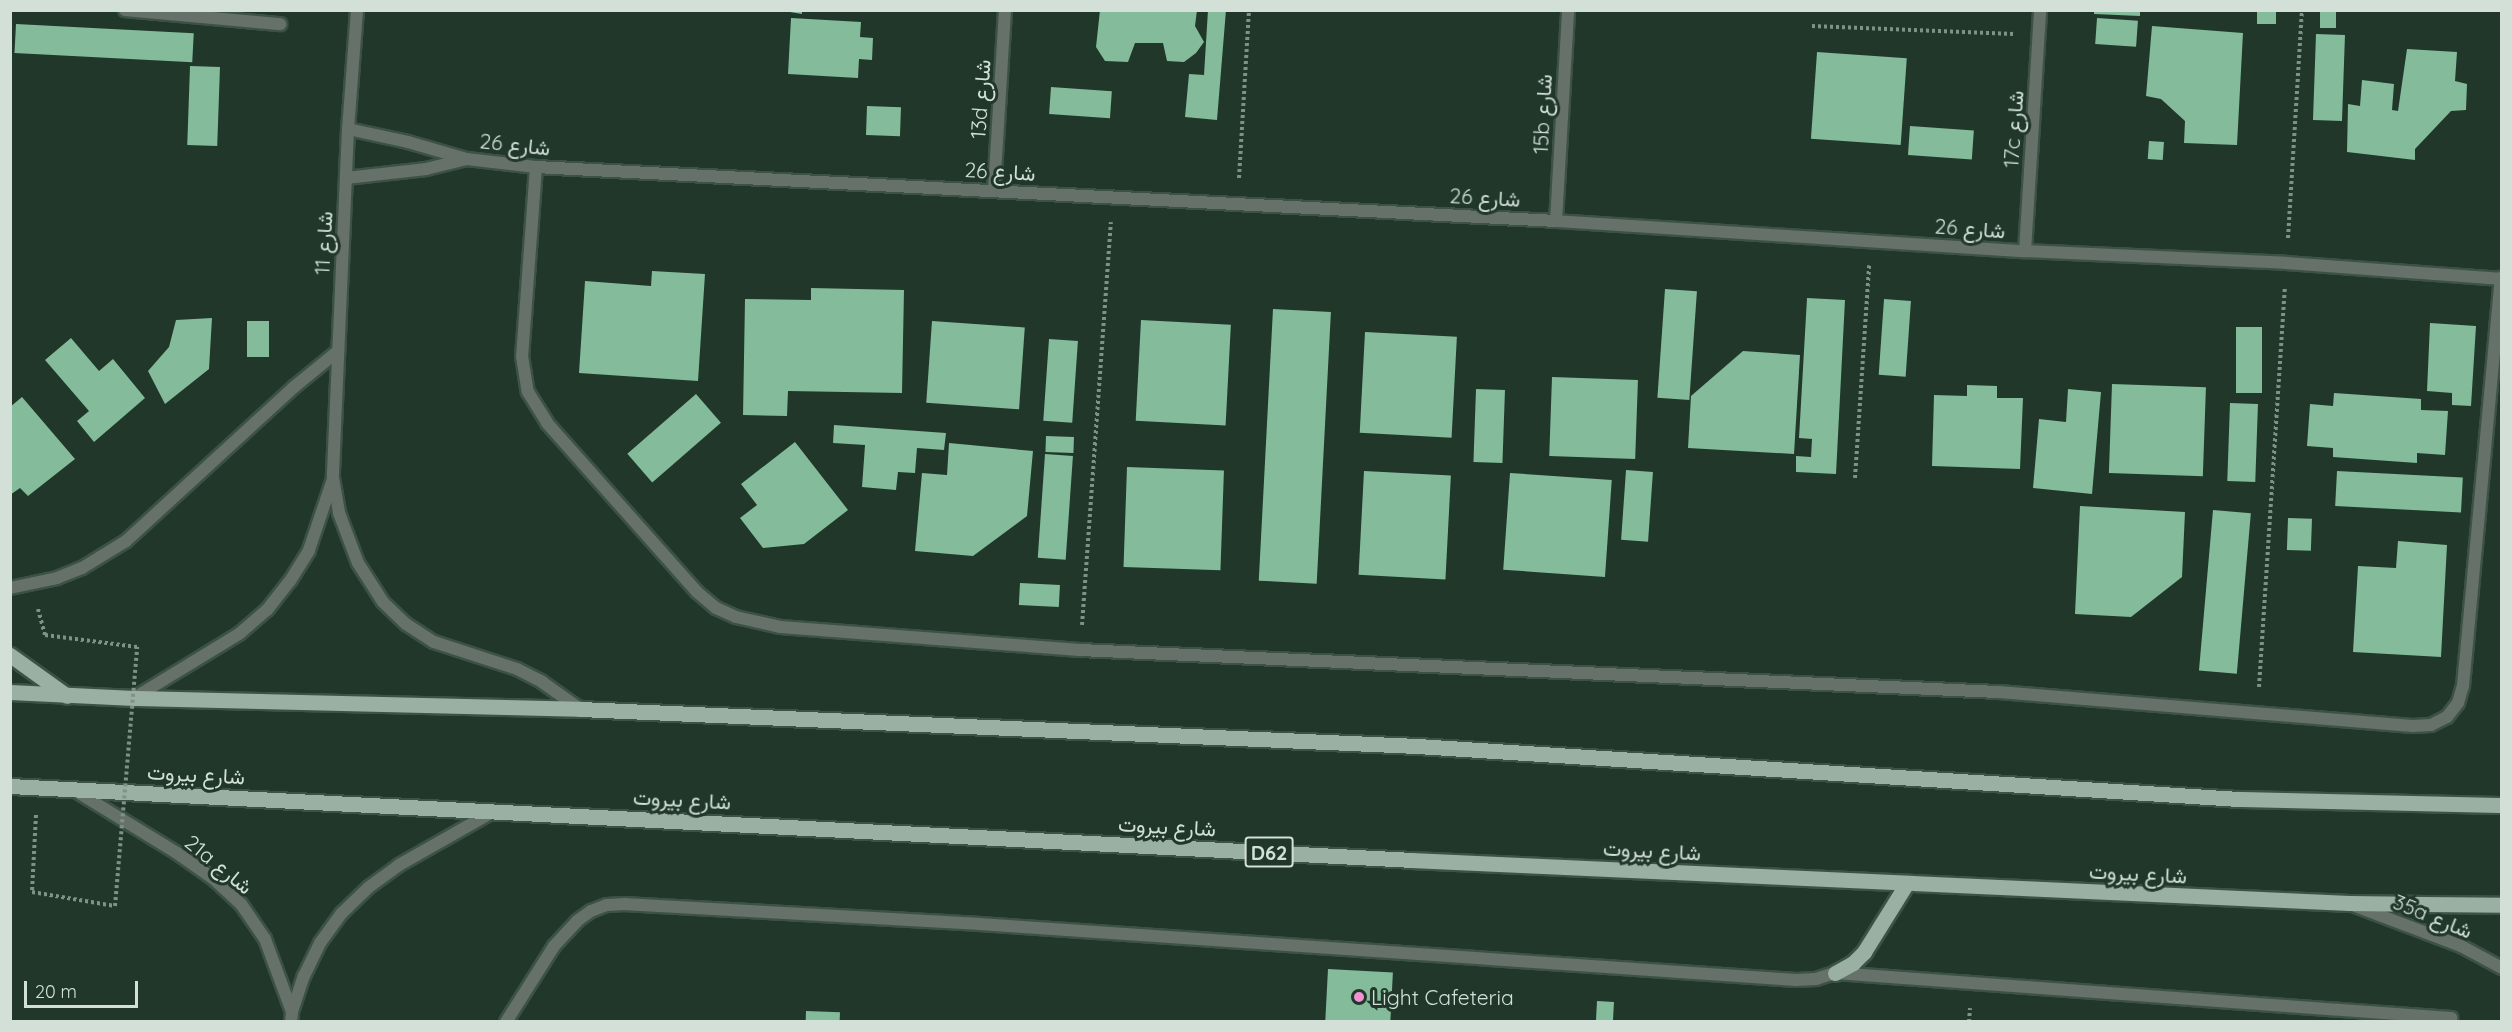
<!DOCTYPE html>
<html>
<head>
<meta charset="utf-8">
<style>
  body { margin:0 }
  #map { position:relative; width:2512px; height:1032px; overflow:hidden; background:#20372a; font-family:Quicksand,Vazirmatn,sans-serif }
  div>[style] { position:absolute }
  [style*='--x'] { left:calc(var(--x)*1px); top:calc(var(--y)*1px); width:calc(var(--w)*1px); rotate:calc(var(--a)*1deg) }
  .building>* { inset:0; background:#83bb9b; transform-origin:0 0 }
  .path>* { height:4px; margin-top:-2px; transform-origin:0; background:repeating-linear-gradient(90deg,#809287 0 3px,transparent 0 6px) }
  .roads { filter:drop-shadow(2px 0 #3c5246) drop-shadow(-2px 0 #3c5246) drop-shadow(0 2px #3c5246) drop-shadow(0 -2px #3c5246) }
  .service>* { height:12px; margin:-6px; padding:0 6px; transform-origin:6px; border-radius:6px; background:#66716a }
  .minor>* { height:12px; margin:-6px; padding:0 6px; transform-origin:6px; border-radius:6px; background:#66716a }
  .primary>* { height:15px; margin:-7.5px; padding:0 7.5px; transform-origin:7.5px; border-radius:7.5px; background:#99b0a2 }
  .path-bridge>* { height:4px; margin-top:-2px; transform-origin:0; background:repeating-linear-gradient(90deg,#809287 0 3px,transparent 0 6px) }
  .dots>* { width:16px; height:16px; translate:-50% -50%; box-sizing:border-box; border:3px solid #20372a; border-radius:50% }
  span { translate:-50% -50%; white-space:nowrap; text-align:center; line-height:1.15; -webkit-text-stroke:6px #20372a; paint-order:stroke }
  .shield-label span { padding:2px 4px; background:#20372a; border:2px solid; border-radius:4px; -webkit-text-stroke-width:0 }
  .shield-label { font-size:20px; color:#d2e0d7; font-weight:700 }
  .street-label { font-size:21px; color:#d2e0d7 }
  .poi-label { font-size:21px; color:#d2e0d7 }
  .left { translate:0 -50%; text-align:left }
  .frame { position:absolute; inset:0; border:12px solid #d2e0d7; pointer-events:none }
  .scale { position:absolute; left:24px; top:981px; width:114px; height:27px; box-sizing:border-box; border:3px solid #d2e0d7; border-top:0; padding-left:8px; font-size:18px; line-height:21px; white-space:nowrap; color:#d2e0d7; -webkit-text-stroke:4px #20372a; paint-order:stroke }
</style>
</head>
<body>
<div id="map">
  <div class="building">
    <div style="clip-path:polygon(778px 10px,802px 10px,802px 14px)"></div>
    <div style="clip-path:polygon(1100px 10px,1197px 10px,1195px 26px,1204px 42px,1196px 53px,1184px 62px,1167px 61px,1163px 43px,1135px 43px,1128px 62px,1105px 61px,1096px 47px)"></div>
    <div style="clip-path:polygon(1208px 10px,1226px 10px,1217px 120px,1185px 117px,1189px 74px,1204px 75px)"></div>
    <div style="clip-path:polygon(2094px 10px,2140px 10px,2140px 16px,2094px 14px)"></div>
    <div style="left:2257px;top:10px;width:19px;height:14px"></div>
    <div style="left:2320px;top:10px;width:16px;height:18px"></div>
    <div style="clip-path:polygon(791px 18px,861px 22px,860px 37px,873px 38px,872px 60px,859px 59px,858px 78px,788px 74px)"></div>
    <div style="left:2097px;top:18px;width:41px;height:26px;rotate:4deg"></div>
    <div style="left:16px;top:24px;width:178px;height:29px;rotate:3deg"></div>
    <div style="clip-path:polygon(2152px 26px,2243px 33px,2237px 145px,2184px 143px,2185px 121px,2161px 99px,2146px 96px)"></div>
    <div style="left:2316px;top:34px;width:29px;height:86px;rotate:2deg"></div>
    <div style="clip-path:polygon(2407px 49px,2457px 52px,2455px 81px,2467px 84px,2466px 110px,2451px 111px,2415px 149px,2415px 160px,2347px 152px,2348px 104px,2360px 106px,2362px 80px,2394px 84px,2392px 110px,2398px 111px)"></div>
    <div style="left:1817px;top:52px;width:90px;height:87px;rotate:4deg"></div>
    <div style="left:190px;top:66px;width:30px;height:79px;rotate:2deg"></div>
    <div style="left:1051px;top:87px;width:61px;height:27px;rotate:4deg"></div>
    <div style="left:867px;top:106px;width:34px;height:29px;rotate:2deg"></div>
    <div style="left:1910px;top:126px;width:64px;height:29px;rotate:4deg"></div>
    <div style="left:2149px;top:141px;width:15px;height:18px;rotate:4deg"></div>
    <div style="clip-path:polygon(652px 271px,705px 274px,698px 381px,579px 373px,585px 281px,651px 286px)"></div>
    <div style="clip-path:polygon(811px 288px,904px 290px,902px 393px,788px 391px,787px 416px,743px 415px,745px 299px,811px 300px)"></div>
    <div style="left:1665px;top:289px;width:32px;height:109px;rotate:4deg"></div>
    <div style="clip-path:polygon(1807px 298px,1845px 300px,1836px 474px,1796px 472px,1796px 456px,1811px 457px,1812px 439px,1799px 438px)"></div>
    <div style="left:1884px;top:299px;width:27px;height:76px;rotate:4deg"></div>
    <div style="left:1273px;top:309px;width:58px;height:272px;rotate:3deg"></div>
    <div style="clip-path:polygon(212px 318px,209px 369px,165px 404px,148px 371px,169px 347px,176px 320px)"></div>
    <div style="left:1141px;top:320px;width:90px;height:101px;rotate:3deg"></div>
    <div style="left:247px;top:321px;width:22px;height:36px"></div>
    <div style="left:932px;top:321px;width:93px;height:82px;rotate:4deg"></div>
    <div style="clip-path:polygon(2430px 323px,2476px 326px,2471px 406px,2452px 405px,2452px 393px,2427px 391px)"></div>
    <div style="left:2236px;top:327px;width:26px;height:66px"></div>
    <div style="left:1365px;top:332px;width:92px;height:101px;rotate:3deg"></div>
    <div style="clip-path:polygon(71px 338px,99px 371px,113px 359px,145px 398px,94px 442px,77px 421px,89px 411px,45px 360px)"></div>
    <div style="left:1049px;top:339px;width:29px;height:82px;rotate:4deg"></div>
    <div style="clip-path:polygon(1743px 351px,1800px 355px,1794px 454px,1688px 448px,1691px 396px)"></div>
    <div style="left:1552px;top:377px;width:86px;height:79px;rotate:2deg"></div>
    <div style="left:2112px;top:384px;width:94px;height:89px;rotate:2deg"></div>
    <div style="clip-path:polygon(1967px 385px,1997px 386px,1997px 398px,2023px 398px,2020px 469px,1932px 466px,1934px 395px,1967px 396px)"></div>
    <div style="left:1476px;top:389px;width:29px;height:73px;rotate:2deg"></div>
    <div style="clip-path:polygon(2068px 389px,2101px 392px,2092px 494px,2033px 488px,2039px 419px,2066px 422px)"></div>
    <div style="clip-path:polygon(2334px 393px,2421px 399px,2421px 410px,2448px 411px,2445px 455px,2417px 453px,2417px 463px,2333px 457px,2333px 448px,2307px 446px,2310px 404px,2333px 406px)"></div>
    <div style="left:696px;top:394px;width:38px;height:91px;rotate:49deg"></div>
    <div style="clip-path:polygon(22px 397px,75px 459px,28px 496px,20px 488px,10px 495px,10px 407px)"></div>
    <div style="left:2230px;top:403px;width:28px;height:78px;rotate:2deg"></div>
    <div style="clip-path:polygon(834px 425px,946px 433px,944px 450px,917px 448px,915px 473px,898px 472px,896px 490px,862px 487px,865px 445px,833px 443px)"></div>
    <div style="left:1046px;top:436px;width:28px;height:16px;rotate:2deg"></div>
    <div style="clip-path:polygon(795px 442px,848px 510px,804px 544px,763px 548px,740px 518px,757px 505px,741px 484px)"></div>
    <div style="clip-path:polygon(949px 443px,1033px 451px,1027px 516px,973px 556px,915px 551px,922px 473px,947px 475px)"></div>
    <div style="left:1045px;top:454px;width:28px;height:104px;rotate:4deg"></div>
    <div style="left:1127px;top:467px;width:97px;height:100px;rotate:2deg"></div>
    <div style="left:1626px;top:470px;width:27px;height:70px;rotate:4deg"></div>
    <div style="left:1364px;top:471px;width:87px;height:104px;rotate:3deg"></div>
    <div style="left:2337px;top:471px;width:126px;height:35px;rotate:3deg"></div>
    <div style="left:1510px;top:473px;width:102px;height:97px;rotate:4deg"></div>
    <div style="clip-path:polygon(2080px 506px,2185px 512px,2182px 577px,2131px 617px,2075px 614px)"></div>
    <div style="left:2213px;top:510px;width:38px;height:161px;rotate:5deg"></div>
    <div style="left:2288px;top:518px;width:24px;height:32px;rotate:2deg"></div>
    <div style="clip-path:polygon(2398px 541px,2447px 545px,2441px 657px,2353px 652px,2358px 566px,2396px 568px)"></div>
    <div style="left:1020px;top:583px;width:40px;height:22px;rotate:3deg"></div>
    <div style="left:1328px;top:969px;width:65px;height:53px;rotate:3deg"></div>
    <div style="left:1597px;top:1001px;width:17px;height:21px;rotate:3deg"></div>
    <div style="left:806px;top:1011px;width:34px;height:11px;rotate:2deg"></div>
  </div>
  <div class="path">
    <div style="--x:1812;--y:26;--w:202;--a:2.3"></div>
    <div style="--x:1239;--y:178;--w:168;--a:-86.6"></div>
    <div style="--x:2288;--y:238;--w:228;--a:-86.5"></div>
    <div style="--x:1855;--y:478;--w:213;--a:-86.2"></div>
    <div style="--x:38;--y:609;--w:27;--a:75"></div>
    <div style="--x:45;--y:635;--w:93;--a:7.4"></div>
    <div style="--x:1082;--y:625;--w:404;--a:-85.9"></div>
    <div style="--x:2259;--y:687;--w:401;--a:-86.3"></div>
    <div style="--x:36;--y:815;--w:77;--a:93"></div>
    <div style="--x:32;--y:892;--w:84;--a:9.6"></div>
    <div style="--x:1969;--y:1022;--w:14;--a:-86"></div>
  </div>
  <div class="roads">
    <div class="service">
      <div style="--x:125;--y:10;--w:156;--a:5.2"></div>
      <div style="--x:506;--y:1022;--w:90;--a:-57.7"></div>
      <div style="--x:554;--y:946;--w:34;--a:-47"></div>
      <div style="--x:577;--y:921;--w:17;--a:-36"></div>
      <div style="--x:591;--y:911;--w:17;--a:-21"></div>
      <div style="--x:607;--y:905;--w:18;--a:-3"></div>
      <div style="--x:625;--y:904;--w:355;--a:3.2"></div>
      <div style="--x:979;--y:924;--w:819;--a:3.92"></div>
      <div style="--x:1796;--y:980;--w:20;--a:-3"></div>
      <div style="--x:1816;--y:979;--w:20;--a:-18"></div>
      <div style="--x:1835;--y:973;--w:618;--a:4.18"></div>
    </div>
    <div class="minor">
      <div style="--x:357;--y:10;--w:119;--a:94.3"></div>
      <div style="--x:348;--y:129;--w:349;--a:92.5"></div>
      <div style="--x:333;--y:478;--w:36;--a:80"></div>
      <div style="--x:339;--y:513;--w:53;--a:69.2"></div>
      <div style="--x:358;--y:563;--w:46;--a:57.3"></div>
      <div style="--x:383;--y:602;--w:32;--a:44"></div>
      <div style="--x:406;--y:624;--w:33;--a:33"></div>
      <div style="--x:434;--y:642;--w:87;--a:18"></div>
      <div style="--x:517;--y:669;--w:28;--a:27"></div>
      <div style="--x:542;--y:682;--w:47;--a:35.4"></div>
      <div style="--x:348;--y:129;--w:61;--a:12.2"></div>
      <div style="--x:408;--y:142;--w:61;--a:16.1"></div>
      <div style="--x:467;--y:159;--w:69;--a:6.6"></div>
      <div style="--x:536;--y:167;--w:1021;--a:3.03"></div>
      <div style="--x:1556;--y:221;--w:470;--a:3.7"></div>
      <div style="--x:2025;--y:251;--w:261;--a:2.6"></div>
      <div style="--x:2286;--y:263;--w:217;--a:4.2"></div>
      <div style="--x:536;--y:167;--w:190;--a:94.2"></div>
      <div style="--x:522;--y:356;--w:36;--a:81"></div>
      <div style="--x:528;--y:392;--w:36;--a:58"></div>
      <div style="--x:547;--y:423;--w:226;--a:48.4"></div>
      <div style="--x:697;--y:592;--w:25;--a:40"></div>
      <div style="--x:716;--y:608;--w:22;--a:24"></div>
      <div style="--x:736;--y:617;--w:45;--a:12.8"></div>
      <div style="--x:780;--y:627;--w:301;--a:4.4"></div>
      <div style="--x:1080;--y:650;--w:920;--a:2.62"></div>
      <div style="--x:1999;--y:692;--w:415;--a:4.7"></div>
      <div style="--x:2413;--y:726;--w:18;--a:-3"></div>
      <div style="--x:2431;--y:725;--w:18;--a:-27"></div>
      <div style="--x:2447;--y:717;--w:18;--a:-52"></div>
      <div style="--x:2458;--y:703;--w:18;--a:-74"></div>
      <div style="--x:2463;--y:686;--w:410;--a:-84.7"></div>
      <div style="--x:346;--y:178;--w:81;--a:-6.4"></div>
      <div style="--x:426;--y:169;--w:41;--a:-14"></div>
      <div style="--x:994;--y:190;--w:180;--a:-86.5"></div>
      <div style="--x:1556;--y:221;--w:211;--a:-86.7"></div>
      <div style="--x:2025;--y:251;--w:241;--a:-86.4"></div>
      <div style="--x:10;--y:588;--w:48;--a:-12"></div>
      <div style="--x:57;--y:578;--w:27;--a:-22"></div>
      <div style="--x:82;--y:568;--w:52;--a:-31.5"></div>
      <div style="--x:126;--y:541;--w:228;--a:-42.5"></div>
      <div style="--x:294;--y:387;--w:57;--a:-39.3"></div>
      <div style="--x:134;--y:698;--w:123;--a:-31.4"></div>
      <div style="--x:239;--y:634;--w:37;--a:-41"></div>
      <div style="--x:267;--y:610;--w:37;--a:-52"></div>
      <div style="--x:290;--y:581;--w:36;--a:-58"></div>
      <div style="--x:309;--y:550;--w:72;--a:-71.3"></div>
      <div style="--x:74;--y:790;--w:121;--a:31.5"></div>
      <div style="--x:177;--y:853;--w:47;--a:35.4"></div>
      <div style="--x:215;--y:880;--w:35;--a:43"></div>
      <div style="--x:241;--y:904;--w:42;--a:55.6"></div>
      <div style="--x:265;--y:939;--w:78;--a:69.7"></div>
      <div style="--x:2355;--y:906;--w:113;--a:20.7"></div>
      <div style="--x:2461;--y:946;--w:47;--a:28.2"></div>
      <div style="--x:291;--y:1022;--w:10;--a:-84"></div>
      <div style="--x:292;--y:1012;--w:38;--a:-72"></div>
      <div style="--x:304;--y:976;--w:37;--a:-64"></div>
      <div style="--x:320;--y:943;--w:37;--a:-54"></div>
      <div style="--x:342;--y:913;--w:37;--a:-44"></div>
      <div style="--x:369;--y:887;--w:37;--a:-36"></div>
      <div style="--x:399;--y:865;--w:109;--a:-29.6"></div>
    </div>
    <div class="primary">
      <div style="--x:10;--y:655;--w:70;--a:35.7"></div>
      <div style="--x:10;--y:692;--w:124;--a:2.8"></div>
      <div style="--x:134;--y:698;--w:446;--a:1.4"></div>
      <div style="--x:580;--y:709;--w:838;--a:2.53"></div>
      <div style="--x:1417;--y:746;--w:823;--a:3.69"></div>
      <div style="--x:2238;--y:799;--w:264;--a:1.3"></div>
      <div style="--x:10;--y:786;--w:1403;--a:3.02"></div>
      <div style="--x:1411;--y:860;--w:939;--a:2.62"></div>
      <div style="--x:2349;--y:903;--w:153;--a:0.7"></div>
      <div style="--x:1835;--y:973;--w:21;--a:-29"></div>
      <div style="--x:1853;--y:963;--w:16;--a:-45"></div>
      <div style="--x:1864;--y:952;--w:81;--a:-58.1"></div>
    </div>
  </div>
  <div class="path-bridge">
    <div style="--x:115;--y:906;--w:260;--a:-85.1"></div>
  </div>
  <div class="dots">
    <div style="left:1359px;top:997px;background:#f391d5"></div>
  </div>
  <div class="shield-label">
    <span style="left:1269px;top:852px">D62</span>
  </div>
  <div class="street-label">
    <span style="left:980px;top:99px;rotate:-86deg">13d شارع</span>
    <span style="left:1542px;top:114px;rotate:-87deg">15b شارع</span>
    <span style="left:2013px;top:129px;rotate:-86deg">17c شارع</span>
    <span style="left:515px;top:144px;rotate:6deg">شارع 26</span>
    <span style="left:1000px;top:171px;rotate:3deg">شارع 26</span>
    <span style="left:1485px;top:197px;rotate:3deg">شارع 26</span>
    <span style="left:1970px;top:228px;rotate:4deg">شارع 26</span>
    <span style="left:323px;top:243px;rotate:-87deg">شارع 11</span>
    <span style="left:196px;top:774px;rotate:3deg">شارع بيروت</span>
    <span style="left:682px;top:799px;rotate:3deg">شارع بيروت</span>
    <span style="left:1167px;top:826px;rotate:3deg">شارع بيروت</span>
    <span style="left:1652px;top:850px;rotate:3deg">شارع بيروت</span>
    <span style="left:219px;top:864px;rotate:39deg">21a شارع</span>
    <span style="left:2138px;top:873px;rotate:3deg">شارع بيروت</span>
    <span style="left:2433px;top:916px;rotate:22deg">35a شارع</span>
  </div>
  <div class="poi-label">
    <span class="left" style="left:1371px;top:997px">Light Cafeteria</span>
  </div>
  <div class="frame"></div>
  <div class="scale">20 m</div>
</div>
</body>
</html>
